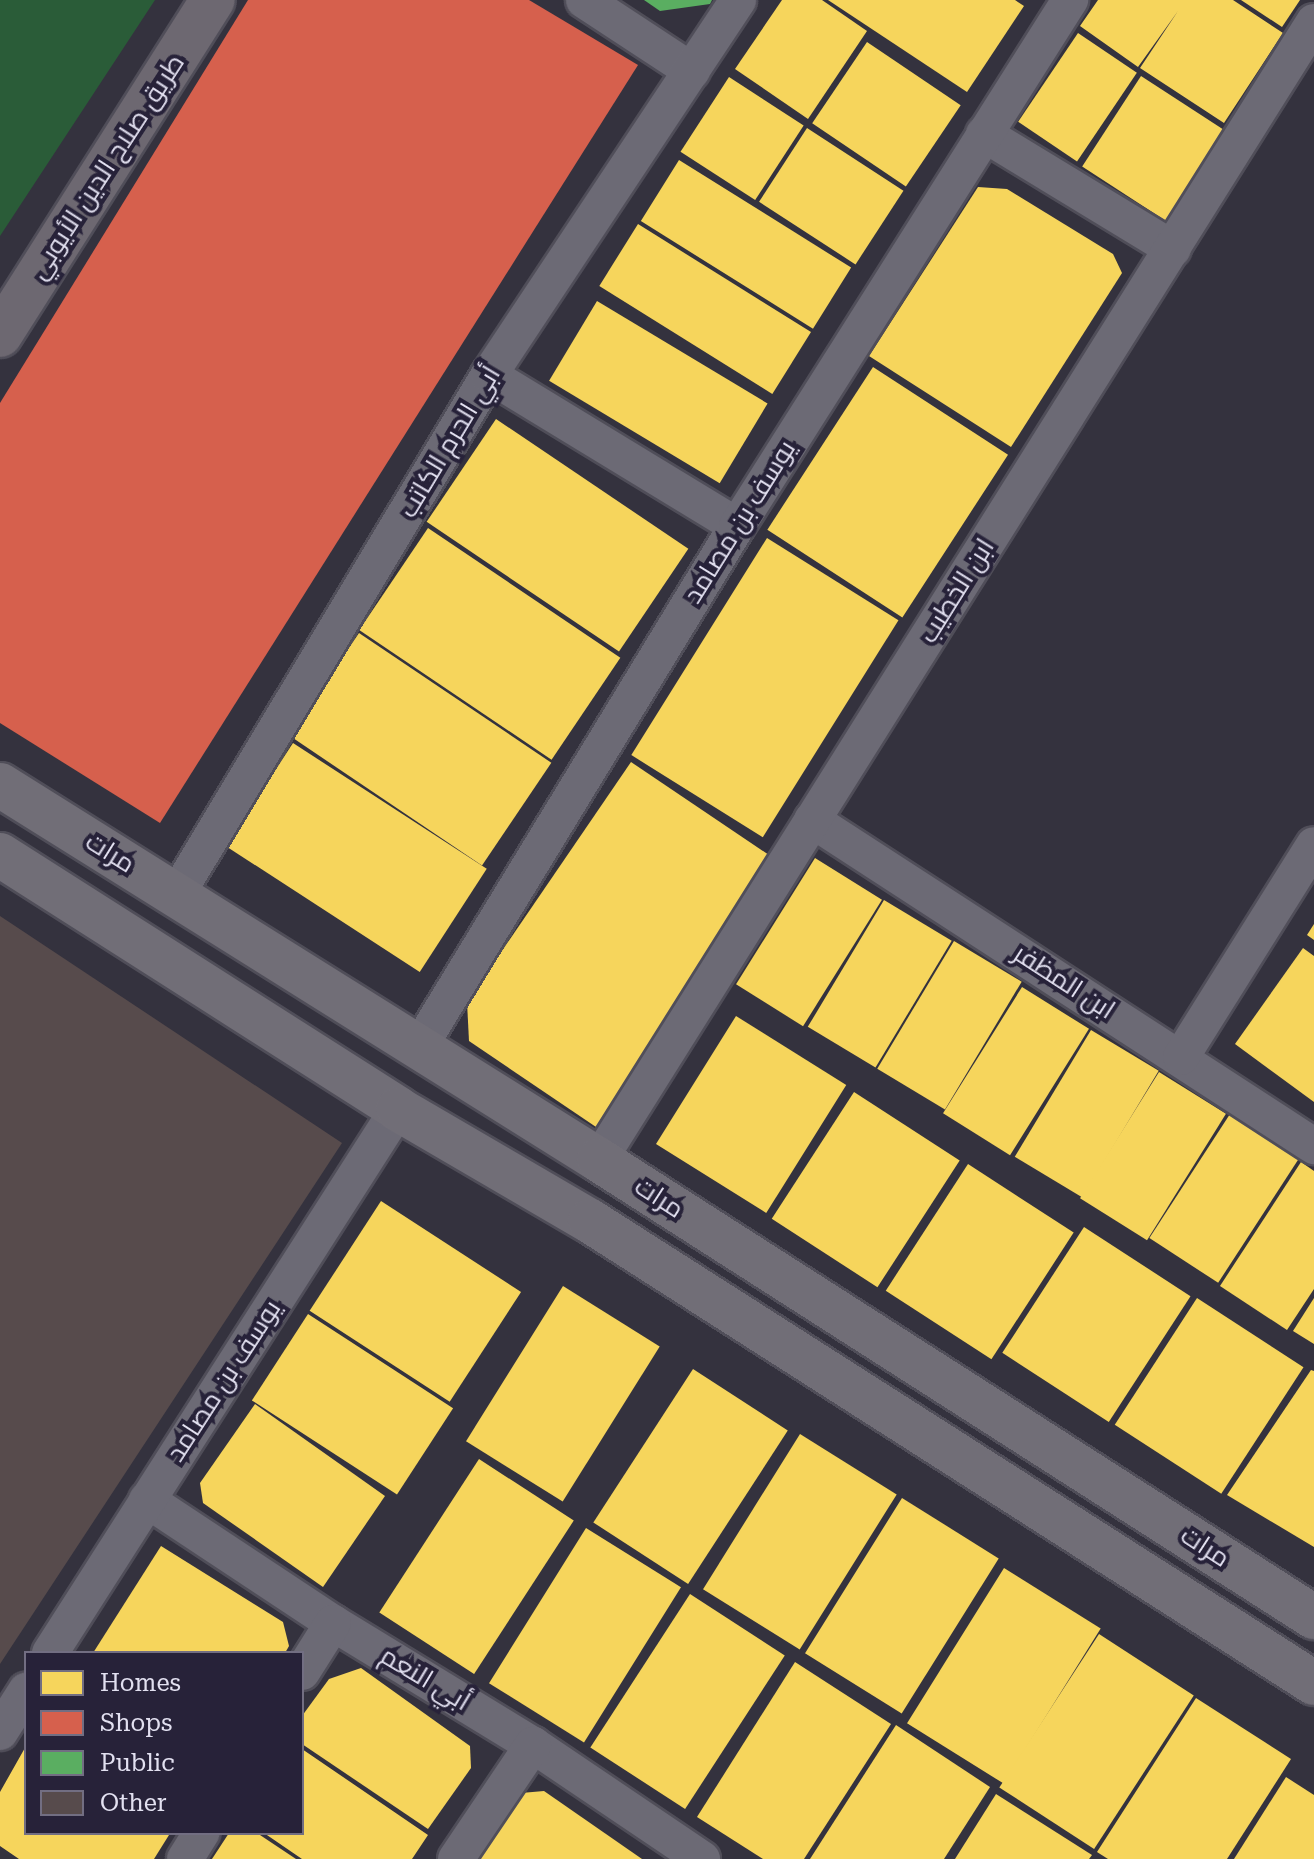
<!DOCTYPE html>
<html>
<head>
<meta charset="utf-8">
<style>
  body { margin:0 }
  #map { position:relative; width:1314px; height:1859px; overflow:hidden; background:#34323e; font-family:"Roboto Serif",Cairo,serif }
  div>[style] { position:absolute }
  [style*='--x'] { left:calc(var(--x)*1px); top:calc(var(--y)*1px); width:calc(var(--w)*1px); rotate:calc(var(--a)*1deg) }
  .green>* { inset:0; background:#2a5c38 }
  .homes>* { inset:0; background:#f6d55c; transform-origin:0 0 }
  .shops>* { inset:0; background:#d6604d }
  .public>* { inset:0; background:#5aae61 }
  .building>* { inset:0; background:#574b4c }
  .roads { filter:drop-shadow(2px 0 #504e59) drop-shadow(-2px 0 #504e59) drop-shadow(0 2px #504e59) drop-shadow(0 -2px #504e59) }
  .street>* { height:36px; margin:-18px; padding:0 18px; transform-origin:18px; border-radius:18px; background:#6c6a75 }
  .secondary>* { height:44px; margin:-22px; padding:0 22px; transform-origin:22px; border-radius:22px; background:#716e77 }
  .primary>* { height:44px; margin:-22px; padding:0 22px; transform-origin:22px; border-radius:22px; background:#6d6871 }
  span { translate:-50% -50%; white-space:nowrap; text-align:center; line-height:1.15; -webkit-text-stroke:8px #272239; paint-order:stroke }
  .street-label { font-size:26px; color:#e2e0f0 }
  .legend { position:absolute; left:24px; top:1651px; width:280px; height:184px; box-sizing:border-box; background:#272239; border:2px solid #726e82; margin:0; padding:10px 14px; list-style:none; font-size:24px; color:#e2e0f0 }
  .legend li { display:flex; align-items:center; gap:16px; height:40px }
  .legend b { width:40px; border:2px solid #726e82 }
</style>
</head>
<body>
<div id="map">
  <div class="green">
    <div style="clip-path:polygon(0 0,155px 0,0 236px)"></div>
  </div>
  <div class="homes">
    <div style="clip-path:polygon(782px 0,822px 0,867px 31px,808px 119px,735px 69px)"></div>
    <div style="clip-path:polygon(828px 0,1015px 0,1024px 6px,967px 92px)"></div>
    <div style="clip-path:polygon(1098px 0,1233px 0,1283px 33px,1224px 123px,1140px 68px,1178px 11px,1138px 67px,1080px 26px)"></div>
    <div style="clip-path:polygon(1241px 0,1300px 0,1282px 27px)"></div>
    <div style="left:1078px;top:33px;width:71px;height:107px;rotate:34deg"></div>
    <div style="left:867px;top:42px;width:113px;height:98px;rotate:34deg"></div>
    <div style="left:1141px;top:76px;width:100px;height:108px;rotate:33deg"></div>
    <div style="left:729px;top:77px;width:89px;height:89px;rotate:33deg"></div>
    <div style="left:807px;top:128px;width:115px;height:88px;rotate:33deg"></div>
    <div style="left:679px;top:160px;width:203px;height:72px;rotate:32deg"></div>
    <div style="clip-path:polygon(978px 187px,1007px 189px,1113px 254px,1122px 273px,1011px 447px,869px 356px)"></div>
    <div style="left:638px;top:224px;width:204px;height:73px;rotate:32deg"></div>
    <div style="left:597px;top:301px;width:199px;height:93px;rotate:31deg"></div>
    <div style="left:873px;top:367px;width:161px;height:194px;rotate:33deg"></div>
    <div style="left:496px;top:419px;width:232px;height:124px;rotate:34deg"></div>
    <div style="left:428px;top:528px;width:232px;height:123px;rotate:34deg"></div>
    <div style="left:767px;top:538px;width:155px;height:256px;rotate:32deg"></div>
    <div style="left:359px;top:633px;width:232px;height:124px;rotate:34deg"></div>
    <div style="left:293px;top:743px;width:231px;height:123px;rotate:33deg"></div>
    <div style="clip-path:polygon(631px 762px,769px 855px,599px 1129px,469px 1041px,467px 1002px)"></div>
    <div style="left:815px;top:858px;width:79px;height:149px;rotate:32deg"></div>
    <div style="left:884px;top:900px;width:79px;height:148px;rotate:31deg"></div>
    <div style="clip-path:polygon(1314px 924px,1314px 940px,1307px 935px)"></div>
    <div style="left:954px;top:941px;width:79px;height:149px;rotate:31deg"></div>
    <div style="clip-path:polygon(1303px 948px,1314px 956px,1314px 1102px,1235px 1044px)"></div>
    <div style="left:1022px;top:987px;width:79px;height:149px;rotate:32deg"></div>
    <div style="left:736px;top:1016px;width:130px;height:151px;rotate:32deg"></div>
    <div style="left:1091px;top:1030px;width:79px;height:148px;rotate:31deg"></div>
    <div style="left:1159px;top:1072px;width:79px;height:149px;rotate:32deg"></div>
    <div style="left:854px;top:1092px;width:126px;height:151px;rotate:33deg"></div>
    <div style="left:1230px;top:1114px;width:82px;height:148px;rotate:33deg"></div>
    <div style="clip-path:polygon(1301px 1162px,1314px 1171px,1314px 1289px,1287px 1330px,1220px 1286px)"></div>
    <div style="left:968px;top:1164px;width:126px;height:151px;rotate:33deg"></div>
    <div style="left:381px;top:1201px;width:167px;height:131px;rotate:33deg"></div>
    <div style="left:1084px;top:1227px;width:127px;height:150px;rotate:33deg"></div>
    <div style="left:563px;top:1286px;width:114px;height:183px;rotate:32deg"></div>
    <div style="left:1197px;top:1298px;width:127px;height:151px;rotate:33deg"></div>
    <div style="clip-path:polygon(1314px 1298px,1314px 1344px,1293px 1331px)"></div>
    <div style="left:308px;top:1314px;width:173px;height:103px;rotate:33deg"></div>
    <div style="left:693px;top:1369px;width:113px;height:183px;rotate:33deg"></div>
    <div style="clip-path:polygon(1311px 1370px,1314px 1371px,1314px 1547px,1227px 1495px)"></div>
    <div style="clip-path:polygon(255px 1404px,385px 1496px,323px 1587px,203px 1503px,200px 1483px)"></div>
    <div style="left:800px;top:1434px;width:114px;height:183px;rotate:32deg"></div>
    <div style="left:479px;top:1459px;width:113px;height:183px;rotate:33deg"></div>
    <div style="left:902px;top:1498px;width:114px;height:183px;rotate:32deg"></div>
    <div style="left:586px;top:1528px;width:112px;height:183px;rotate:32deg"></div>
    <div style="clip-path:polygon(161px 1546px,283px 1622px,289px 1646px,285px 1653px,93px 1653px)"></div>
    <div style="left:1004px;top:1568px;width:114px;height:183px;rotate:32deg"></div>
    <div style="left:690px;top:1594px;width:113px;height:183px;rotate:33deg"></div>
    <div style="left:1099px;top:1634px;width:113px;height:183px;rotate:33deg"></div>
    <div style="clip-path:polygon(795px 1662px,891px 1724px,804px 1859px,763px 1859px,697px 1817px)"></div>
    <div style="clip-path:polygon(361px 1668px,470px 1746px,471px 1768px,428px 1829px,302px 1744px,302px 1716px,329px 1679px)"></div>
    <div style="clip-path:polygon(1196px 1698px,1291px 1759px,1227px 1859px,1108px 1859px,1097px 1852px)"></div>
    <div style="clip-path:polygon(896px 1725px,990px 1787px,944px 1859px,810px 1859px)"></div>
    <div style="clip-path:polygon(26px 1746px,26px 1833px,165px 1833px,169px 1835px,154px 1859px,19px 1859px,0 1846px,0 1792px)"></div>
    <div style="clip-path:polygon(302px 1749px,428px 1835px,412px 1859px,302px 1859px,264px 1833px,302px 1833px)"></div>
    <div style="clip-path:polygon(1286px 1777px,1314px 1795px,1314px 1859px,1234px 1859px)"></div>
    <div style="clip-path:polygon(544px 1791px,642px 1859px,477px 1859px,521px 1793px)"></div>
    <div style="clip-path:polygon(996px 1794px,1092px 1855px,1089px 1859px,955px 1859px)"></div>
    <div style="clip-path:polygon(229px 1833px,257px 1833px,296px 1859px,212px 1859px)"></div>
  </div>
  <div class="shops">
    <div style="clip-path:polygon(248px 0,529px 0,638px 65px,160px 823px,0 723px,0 403px)"></div>
  </div>
  <div class="public">
    <div style="clip-path:polygon(644px 0,712px 0,710px 4px,660px 11px)"></div>
  </div>
  <div class="building">
    <div style="clip-path:polygon(0 916px,342px 1143px,0 1664px)"></div>
  </div>
  <div class="roads">
    <div class="street">
      <div style="--x:584;--y:0;--w:129;--a:33.3"></div>
      <div style="--x:984;--y:134;--w:221;--a:31.3"></div>
      <div style="--x:489;--y:375;--w:290;--a:31.3"></div>
      <div style="--x:812;--y:820;--w:599;--a:33"></div>
      <div style="--x:177;--y:894;--w:606;--a:-58.99"></div>
      <div style="--x:489;--y:375;--w:450;--a:-56.4"></div>
      <div style="--x:418;--y:1049;--w:613;--a:-58.62"></div>
      <div style="--x:737;--y:526;--w:623;--a:-57.66"></div>
      <div style="--x:1181;--y:1057;--w:250;--a:-57.9"></div>
      <div style="--x:599;--y:1160;--w:1344;--a:-57.86"></div>
      <div style="--x:147;--y:1500;--w:223;--a:33.5"></div>
      <div style="--x:333;--y:1623;--w:234;--a:31.4"></div>
      <div style="--x:533;--y:1745;--w:204;--a:34"></div>
      <div style="--x:50;--y:1653;--w:646;--a:-57.39"></div>
      <div style="--x:302;--y:1672;--w:58;--a:-57.7"></div>
      <div style="--x:0;--y:1732;--w:49;--a:-57.6"></div>
      <div style="--x:185;--y:1859;--w:31;--a:-58"></div>
      <div style="--x:456;--y:1859;--w:138;--a:-56"></div>
    </div>
    <div class="secondary">
      <div style="--x:0;--y:785;--w:707;--a:32.05"></div>
      <div style="--x:599;--y:1160;--w:849;--a:32.59"></div>
      <div style="--x:0;--y:855;--w:472;--a:32.5"></div>
      <div style="--x:398;--y:1109;--w:222;--a:30.3"></div>
      <div style="--x:590;--y:1221;--w:859;--a:32.54"></div>
    </div>
    <div class="primary">
      <div style="--x:0;--y:335;--w:397;--a:-57.6"></div>
    </div>
  </div>
  <div class="street-label">
    <span style="left:107px;top:167px;rotate:-57deg">طريق صلاح الدين الأيوبي</span>
    <span style="left:450px;top:442px;rotate:-59deg">أبي الحرم الكاتب</span>
    <span style="left:740px;top:522px;rotate:-58deg">يوسف بن مصامد</span>
    <span style="left:957px;top:591px;rotate:-58deg">ابن الخطيب</span>
    <span style="left:110px;top:853px;rotate:32deg">مرات</span>
    <span style="left:1064px;top:982px;rotate:33deg">ابن المظفر</span>
    <span style="left:659px;top:1198px;rotate:33deg">مرات</span>
    <span style="left:224px;top:1381px;rotate:-57deg">يوسف بن مصامد</span>
    <span style="left:1205px;top:1547px;rotate:33deg">مرات</span>
    <span style="left:425px;top:1679px;rotate:31deg">أبي النعم</span>
  </div>
  <ul class="legend">
  <li><b style="height:22px;background:#f6d55c"></b>Homes</li>
  <li><b style="height:22px;background:#d6604d"></b>Shops</li>
  <li><b style="height:22px;background:#5aae61"></b>Public</li>
  <li><b style="height:22px;background:#574b4c"></b>Other</li>
  </ul>
</div>
</body>
</html>
